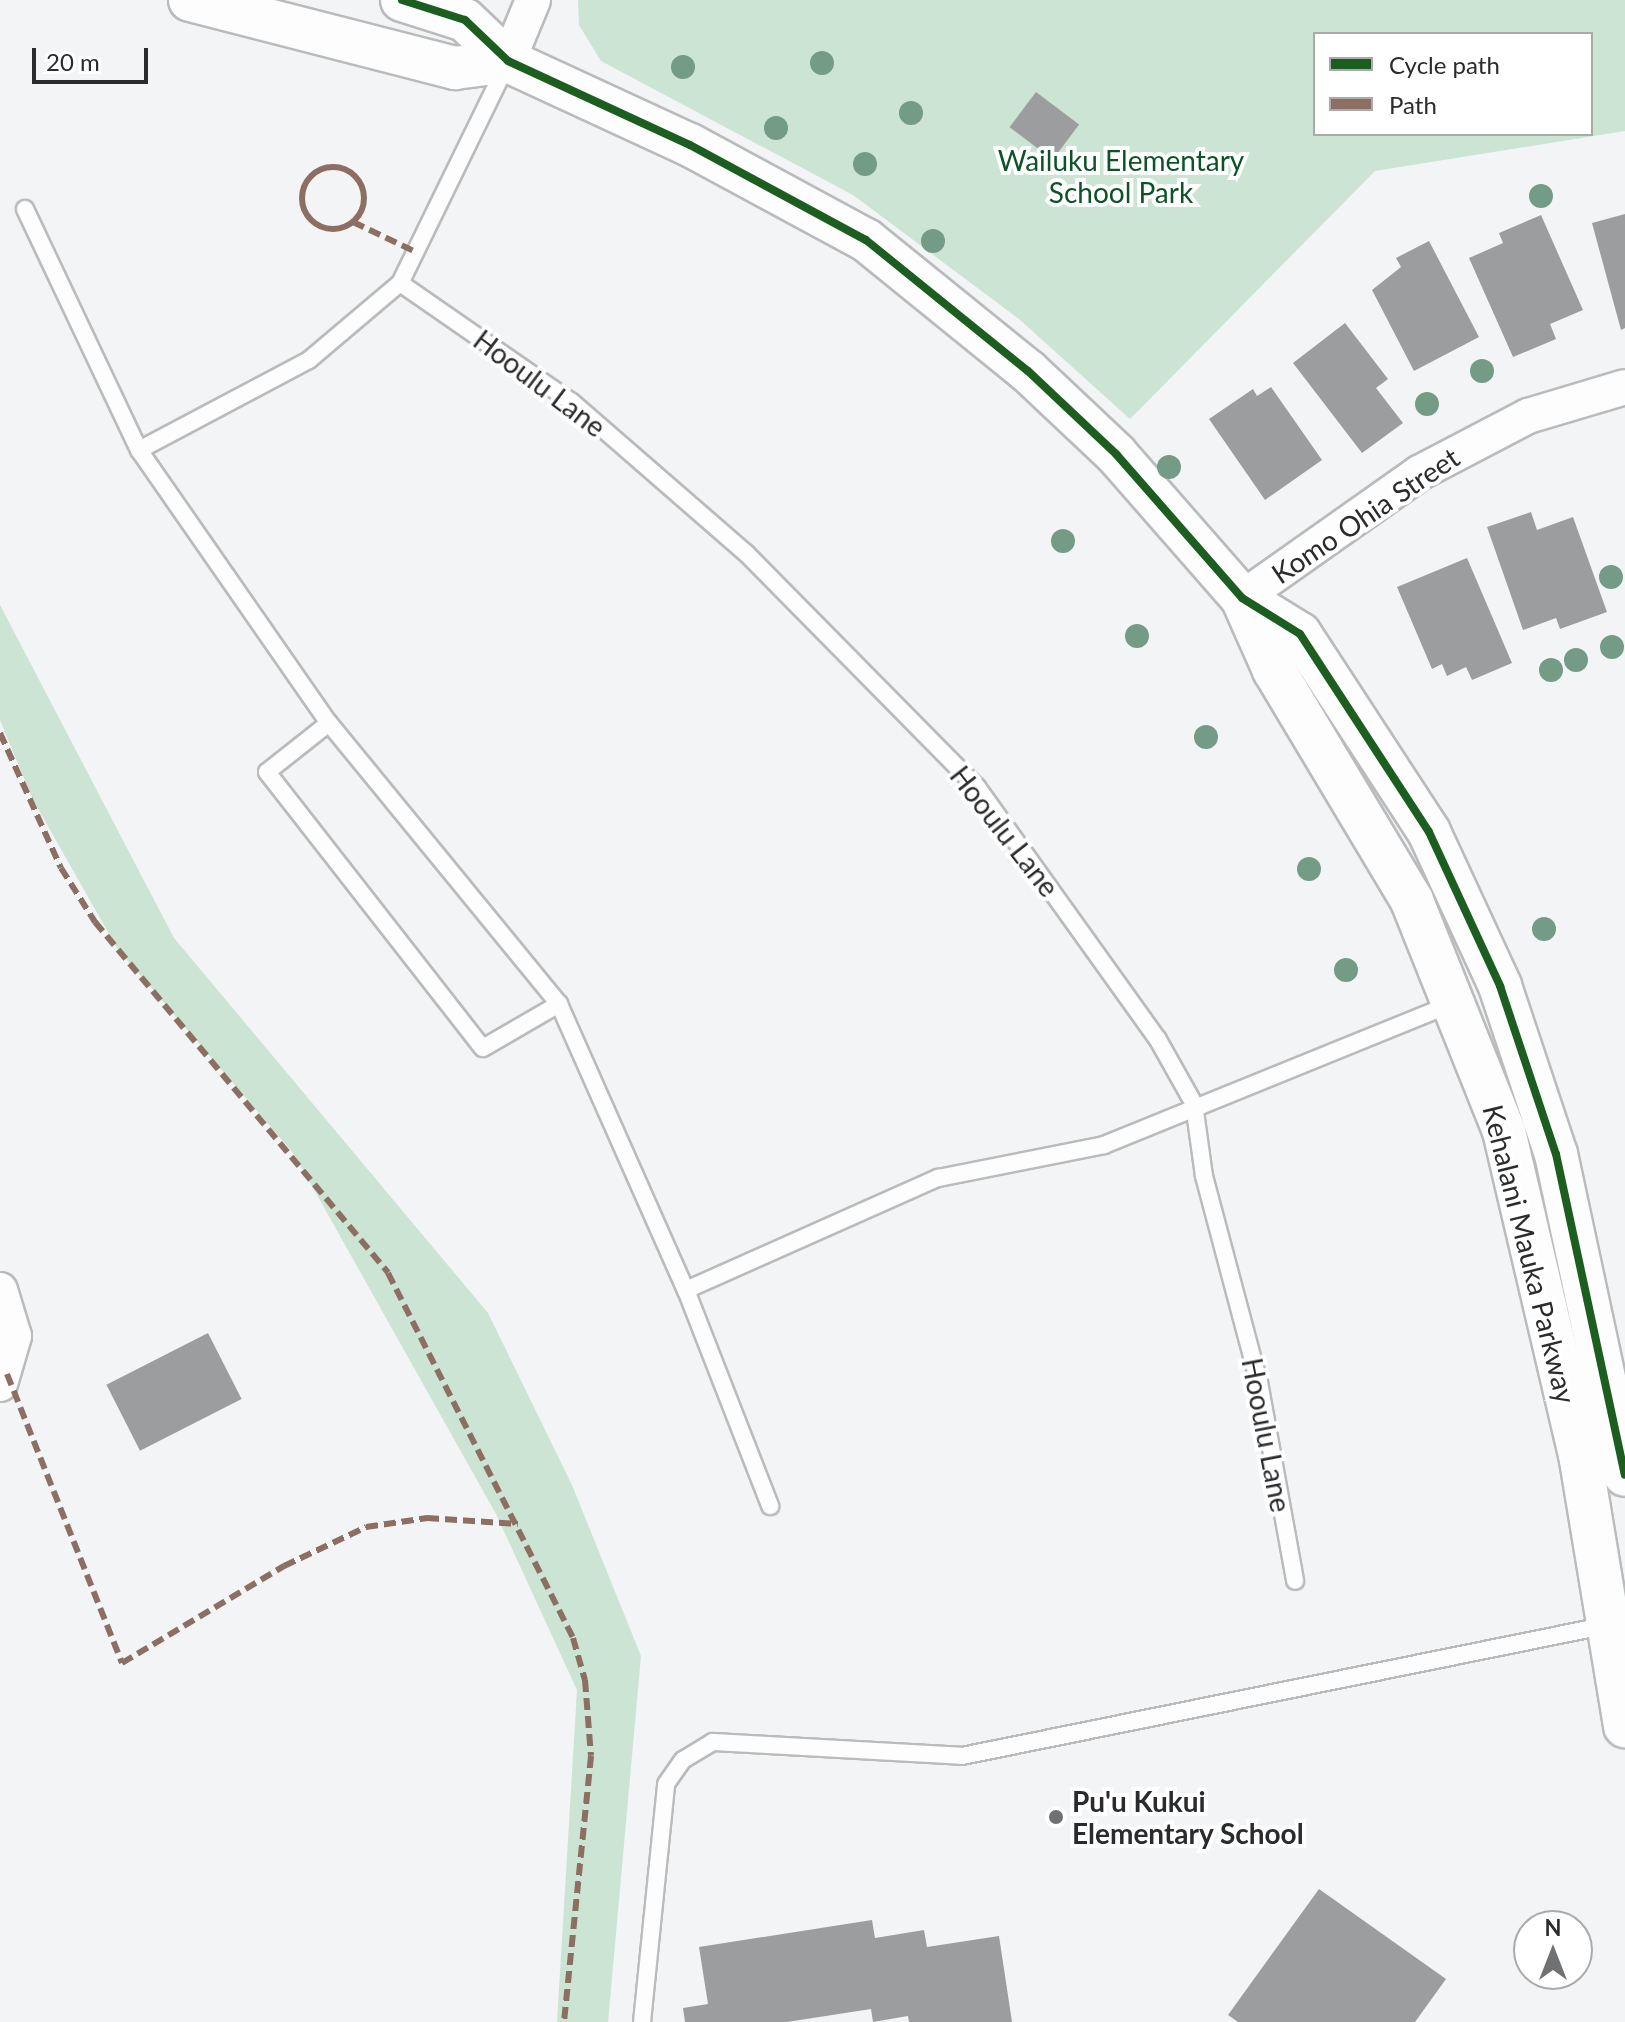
<!DOCTYPE html>
<html>
<head>
<meta charset="utf-8">
<style>
  body { margin:0 }
  #map { position:relative; width:1625px; height:2022px; overflow:hidden; background:#f2f4f6; font-family:Lato,sans-serif }
  div>[style] { position:absolute }
  [style*='--x'] { left:calc(var(--x)*1px); top:calc(var(--y)*1px); width:calc(var(--w)*1px); rotate:calc(var(--a)*1deg) }
  .green>* { inset:0; background:#cce4d3 }
  .building>* { inset:0; background:#9c9d9f; transform-origin:0 0 }
  .roads { filter:drop-shadow(2px 0 #b9bbbc) drop-shadow(-2px 0 #b9bbbc) drop-shadow(0 2px #b9bbbc) drop-shadow(0 -2px #b9bbbc) }
  .service>* { height:16px; margin:-8px; padding:0 8px; transform-origin:8px; border-radius:8px; background:#fdfdfe }
  .minor>* { height:34px; margin:-17px; padding:0 17px; transform-origin:17px; border-radius:17px; background:#fdfdfe }
  .tertiary>* { height:42px; margin:-21px; padding:0 21px; transform-origin:21px; border-radius:21px; background:#fdfdfe }
  .quiet>* { height:6px; margin-top:-3px; transform-origin:0; background:repeating-linear-gradient(90deg,#8d6e63 0 12px,transparent 0 18px) }
  .quiet>.ring { margin:-3px; padding:0; box-sizing:content-box; background:none; border:6px solid #8d6e63; border-radius:50% }
  .cycleway>* { height:8px; margin:-4px; padding:0 4px; transform-origin:4px; border-radius:4px; background:#1b5e20 }
  .trees>* { width:24px; height:24px; margin:-12px; border-radius:50%; background:#749b85 }
  .dots>* { width:22px; height:22px; translate:-50% -50%; box-sizing:border-box; border:4px solid #fff; border-radius:50% }
  span { translate:-50% -50%; white-space:nowrap; text-align:center; line-height:1.15; -webkit-text-stroke:8px #fff; paint-order:stroke }
  .park-label { font-size:28px; color:#0c5329 }
  .street-label { font-size:28px; color:#2a2b2d }
  .poi-label { font-size:28px; color:#2a2b2d; font-weight:700 }
  .left { translate:0 -50%; text-align:left }
  .legend { position:absolute; left:1313px; top:32px; width:280px; height:104px; box-sizing:border-box; background:#fff; border:2px solid #aaaaab; margin:0; padding:10px 14px; list-style:none; font-size:24px; color:#2a2b2d }
  .legend li { display:flex; align-items:center; gap:16px; height:40px }
  .legend b { width:40px; border:2px solid #aaaaab }
  .north { position:absolute; left:1513px; top:1910px; width:80px; height:80px; box-sizing:border-box; background:#fff; border:2px solid #aaaaab; border-radius:50%; rotate:0deg; font-size:22px; font-weight:700; line-height:32px; text-align:center; color:#2a2b2d }
  .north::after { content:''; display:block; margin:auto; width:28px; height:36px; background:#707173; clip-path:polygon(50% 0,100% 100%,50% 72%,0 100%) }
  .scale { position:absolute; left:32px; top:48px; width:116px; height:36px; box-sizing:border-box; border:4px solid #2a2b2d; border-top:0; padding-left:10px; font-size:24px; line-height:28px; white-space:nowrap; color:#2a2b2d; -webkit-text-stroke:6px #fff; paint-order:stroke }
</style>
</head>
<body>
<div id="map">
  <div class="green">
    <div style="clip-path:polygon(evenodd,578px 0,1625px 0,1625px 131px,1375px 171px,1130px 419px,1019px 319px,853px 195px,601px 61px,579px 25px,578px 0,1315px 34px,1591px 34px,1591px 134px,1315px 134px,1315px 34px)"></div>
    <div style="clip-path:polygon(0 605px,174px 938px,488px 1313px,572px 1485px,641px 1656px,608px 2022px,557px 2022px,577px 1690px,496px 1514px,294px 1154px,117px 948px,33px 800px,0 720px)"></div>
  </div>
  <div class="building">
    <div style="left:1036px;top:92px;width:54px;height:44px;rotate:37deg"></div>
    <div style="clip-path:polygon(1625px 214px,1625px 328px,1621px 330px,1592px 223px)"></div>
    <div style="clip-path:polygon(1541px 215px,1583px 310px,1550px 324px,1556px 339px,1513px 357px,1469px 258px,1503px 243px,1499px 233px)"></div>
    <div style="clip-path:polygon(1429px 241px,1479px 337px,1414px 371px,1372px 290px,1401px 267px,1396px 258px)"></div>
    <div style="clip-path:polygon(1345px 323px,1388px 379px,1376px 388px,1403px 423px,1362px 453px,1293px 363px)"></div>
    <div style="clip-path:polygon(1271px 387px,1322px 460px,1265px 500px,1209px 419px,1253px 389px,1257px 396px)"></div>
    <div style="clip-path:polygon(1531px 512px,1537px 530px,1573px 517px,1607px 612px,1560px 629px,1556px 618px,1523px 630px,1487px 527px)"></div>
    <div style="clip-path:polygon(1467px 558px,1512px 663px,1472px 680px,1466px 667px,1447px 676px,1442px 664px,1432px 669px,1397px 587px)"></div>
    <div style="left:208px;top:1333px;width:74px;height:114px;rotate:63deg"></div>
    <div style="clip-path:polygon(1319px 1889px,1446px 1979px,1415px 2022px,1238px 2022px,1228px 2015px)"></div>
    <div style="clip-path:polygon(872px 1920px,875px 1938px,924px 1930px,927px 1947px,999px 1936px,1012px 2022px,909px 2022px,908px 2016px,873px 2022px,871px 2009px,787px 2022px,685px 2022px,683px 2008px,708px 2004px,699px 1947px)"></div>
  </div>
  <div class="roads">
    <div class="service">
      <div style="--x:506;--y:66;--w:242;--a:116"></div>
      <div style="--x:400;--y:283;--w:119;--a:139.8"></div>
      <div style="--x:309;--y:360;--w:192;--a:152.1"></div>
      <div style="--x:139;--y:450;--w:333;--a:55.2"></div>
      <div style="--x:329;--y:723;--w:363;--a:50.7"></div>
      <div style="--x:559;--y:1004;--w:313;--a:66.1"></div>
      <div style="--x:686;--y:1290;--w:276;--a:-24"></div>
      <div style="--x:938;--y:1178;--w:169;--a:-11.2"></div>
      <div style="--x:1104;--y:1145;--w:359;--a:-22.1"></div>
      <div style="--x:25;--y:209;--w:267;--a:64.7"></div>
      <div style="--x:400;--y:283;--w:209;--a:34.7"></div>
      <div style="--x:572;--y:402;--w:230;--a:41"></div>
      <div style="--x:746;--y:553;--w:329;--a:45.4"></div>
      <div style="--x:977;--y:787;--w:309;--a:54.4"></div>
      <div style="--x:1157;--y:1038;--w:76;--a:60.7"></div>
      <div style="--x:1194;--y:1104;--w:73;--a:82.1"></div>
      <div style="--x:1204;--y:1176;--w:213;--a:75.1"></div>
      <div style="--x:1259;--y:1382;--w:202;--a:79.7"></div>
      <div style="--x:329;--y:723;--w:79;--a:141.7"></div>
      <div style="--x:267;--y:772;--w:350;--a:52"></div>
      <div style="--x:483;--y:1048;--w:88;--a:-30.1"></div>
      <div style="--x:686;--y:1290;--w:232;--a:68.7"></div>
      <div style="--x:642;--y:2022;--w:239;--a:-84.2"></div>
      <div style="--x:666;--y:1784;--w:29;--a:-55"></div>
      <div style="--x:683;--y:1760;--w:35;--a:-31"></div>
      <div style="--x:713;--y:1742;--w:249;--a:3.2"></div>
      <div style="--x:962;--y:1756;--w:659;--a:-11.46"></div>
    </div>
    <div class="minor">
      <div style="--x:508;--y:61;--w:66;--a:-67.7"></div>
      <div style="--x:1242;--y:598;--w:217;--a:-35.2"></div>
      <div style="--x:1419;--y:473;--w:123;--a:-27.6"></div>
      <div style="--x:1528;--y:416;--w:101;--a:-16.6"></div>
      <div style="--x:0;--y:1290;--w:48;--a:73.1"></div>
      <div style="--x:14;--y:1336;--w:50;--a:106.3"></div>
    </div>
    <div class="tertiary">
      <div style="--x:190;--y:0;--w:274;--a:14.4"></div>
      <div style="--x:455;--y:68;--w:53;--a:-7.5"></div>
      <div style="--x:402;--y:0;--w:66;--a:17.6"></div>
      <div style="--x:465;--y:20;--w:59;--a:43.6"></div>
      <div style="--x:508;--y:61;--w:200;--a:24.8"></div>
      <div style="--x:690;--y:145;--w:200;--a:28.4"></div>
      <div style="--x:866;--y:240;--w:208;--a:39"></div>
      <div style="--x:1028;--y:371;--w:121;--a:43.3"></div>
      <div style="--x:1116;--y:454;--w:191;--a:48.8"></div>
      <div style="--x:1242;--y:598;--w:68;--a:31.8"></div>
      <div style="--x:1300;--y:634;--w:236;--a:56.9"></div>
      <div style="--x:1429;--y:832;--w:170;--a:65.2"></div>
      <div style="--x:1500;--y:986;--w:177;--a:71.6"></div>
      <div style="--x:1556;--y:1154;--w:328;--a:77.9"></div>
      <div style="--x:1242;--y:598;--w:79;--a:66"></div>
      <div style="--x:1274;--y:670;--w:269;--a:59.1"></div>
      <div style="--x:1412;--y:901;--w:248;--a:68.2"></div>
      <div style="--x:1504;--y:1131;--w:338;--a:76.8"></div>
      <div style="--x:1581;--y:1460;--w:270;--a:80.6"></div>
    </div>
  </div>
  <div class="quiet">
    <div class="ring" style="left:302px;top:167px;width:56px;height:56px"></div>
    <div style="--x:353;--y:222;--w:70;--a:25.5"></div>
    <div style="--x:0;--y:733;--w:148;--a:65.7"></div>
    <div style="--x:61;--y:868;--w:64;--a:57.8"></div>
    <div style="--x:95;--y:922;--w:457;--a:50.1"></div>
    <div style="--x:388;--y:1273;--w:409;--a:63.1"></div>
    <div style="--x:573;--y:1638;--w:44;--a:74.1"></div>
    <div style="--x:585;--y:1680;--w:76;--a:85.5"></div>
    <div style="--x:591;--y:1756;--w:267;--a:95.8"></div>
    <div style="--x:7;--y:1374;--w:311;--a:68.3"></div>
    <div style="--x:122;--y:1663;--w:189;--a:-30.9"></div>
    <div style="--x:284;--y:1566;--w:91;--a:-25.4"></div>
    <div style="--x:366;--y:1527;--w:62;--a:-8.4"></div>
    <div style="--x:427;--y:1518;--w:91;--a:3.8"></div>
  </div>
  <div class="cycleway">
    <div style="--x:402;--y:0;--w:66;--a:17.6"></div>
    <div style="--x:465;--y:20;--w:59;--a:43.6"></div>
    <div style="--x:508;--y:61;--w:200;--a:24.8"></div>
    <div style="--x:690;--y:145;--w:200;--a:28.4"></div>
    <div style="--x:866;--y:240;--w:208;--a:39"></div>
    <div style="--x:1028;--y:371;--w:121;--a:43.3"></div>
    <div style="--x:1116;--y:454;--w:191;--a:48.8"></div>
    <div style="--x:1242;--y:598;--w:68;--a:31.8"></div>
    <div style="--x:1300;--y:634;--w:236;--a:56.9"></div>
    <div style="--x:1429;--y:832;--w:170;--a:65.2"></div>
    <div style="--x:1500;--y:986;--w:177;--a:71.6"></div>
    <div style="--x:1556;--y:1154;--w:328;--a:77.9"></div>
  </div>
  <div class="trees">
    <div style="left:822px;top:63px"></div>
    <div style="left:683px;top:67px"></div>
    <div style="left:911px;top:113px"></div>
    <div style="left:776px;top:128px"></div>
    <div style="left:865px;top:164px"></div>
    <div style="left:1541px;top:196px"></div>
    <div style="left:933px;top:241px"></div>
    <div style="left:1482px;top:371px"></div>
    <div style="left:1427px;top:404px"></div>
    <div style="left:1169px;top:467px"></div>
    <div style="left:1063px;top:541px"></div>
    <div style="left:1611px;top:577px"></div>
    <div style="left:1137px;top:636px"></div>
    <div style="left:1612px;top:647px"></div>
    <div style="left:1576px;top:660px"></div>
    <div style="left:1551px;top:670px"></div>
    <div style="left:1206px;top:737px"></div>
    <div style="left:1309px;top:869px"></div>
    <div style="left:1544px;top:929px"></div>
    <div style="left:1346px;top:970px"></div>
  </div>
  <div class="dots">
    <div style="left:1056px;top:1817px;background:#707173"></div>
  </div>
  <div class="park-label">
    <span style="left:1121px;top:176px">Wailuku Elementary<br>School Park</span>
  </div>
  <div class="street-label">
    <span style="left:540px;top:383px;rotate:37deg">Hooulu Lane</span>
    <span style="left:1365px;top:515px;rotate:-34deg">Komo Ohia Street</span>
    <span style="left:1005px;top:831px;rotate:52deg">Hooulu Lane</span>
    <span style="left:1530px;top:1254px;rotate:76deg">Kehalani Mauka Parkway</span>
    <span style="left:1267px;top:1435px;rotate:79deg">Hooulu Lane</span>
  </div>
  <div class="poi-label">
    <span class="left" style="left:1072px;top:1817px">Pu'u Kukui<br>Elementary School</span>
  </div>
  <ul class="legend">
  <li><b style="height:10px;background:#1b5e20"></b>Cycle path</li>
  <li><b style="height:10px;background:#8d6e63"></b>Path</li>
  </ul>
  <div class="north">N</div>
  <div class="scale">20 m</div>
</div>
</body>
</html>
